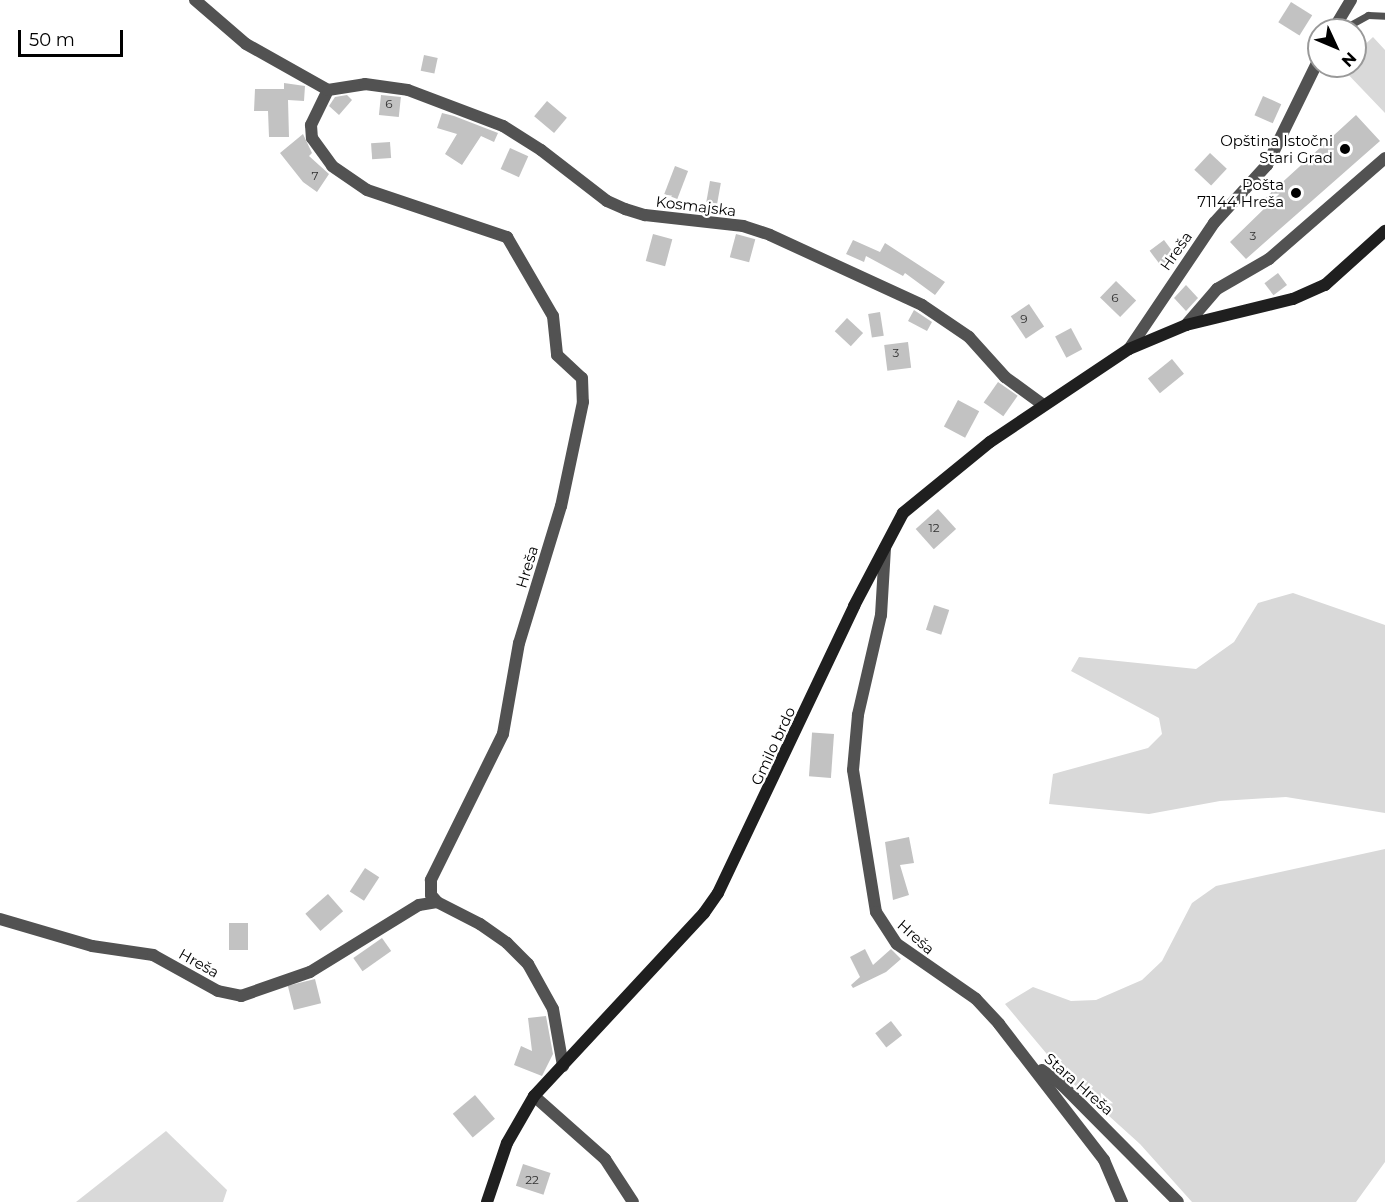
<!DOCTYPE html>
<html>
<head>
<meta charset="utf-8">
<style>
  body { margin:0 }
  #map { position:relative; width:1385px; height:1202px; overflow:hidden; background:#fff; font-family:Montserrat,sans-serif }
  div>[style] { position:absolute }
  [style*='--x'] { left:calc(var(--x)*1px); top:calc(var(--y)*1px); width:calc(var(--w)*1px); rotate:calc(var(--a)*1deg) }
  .green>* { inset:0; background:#d9d9d9 }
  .building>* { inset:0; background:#c2c2c2; transform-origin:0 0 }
  .lane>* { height:7px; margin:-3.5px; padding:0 3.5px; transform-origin:3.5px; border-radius:3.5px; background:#525252 }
  .street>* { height:12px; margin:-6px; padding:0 6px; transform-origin:6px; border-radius:6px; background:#525252 }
  .secondary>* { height:12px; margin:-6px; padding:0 6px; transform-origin:6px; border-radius:6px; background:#1f1f1f }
  .dots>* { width:16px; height:16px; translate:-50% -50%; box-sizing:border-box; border:3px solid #fff; border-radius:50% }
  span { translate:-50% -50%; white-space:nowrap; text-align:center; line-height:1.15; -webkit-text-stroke:4.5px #fff; paint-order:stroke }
  .number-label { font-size:12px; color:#303030 }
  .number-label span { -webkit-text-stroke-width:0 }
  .poi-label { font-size:15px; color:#000 }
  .right { translate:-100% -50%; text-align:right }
  .street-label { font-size:15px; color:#000 }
  .north { position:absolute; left:1307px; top:18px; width:60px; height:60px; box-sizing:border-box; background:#fff; border:2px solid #999; border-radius:50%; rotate:134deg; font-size:16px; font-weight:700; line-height:24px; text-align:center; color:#000 }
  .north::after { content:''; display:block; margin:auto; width:21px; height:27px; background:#000; clip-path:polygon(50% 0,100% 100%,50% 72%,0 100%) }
  .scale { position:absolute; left:18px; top:30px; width:105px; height:27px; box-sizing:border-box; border:3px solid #000; border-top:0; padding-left:8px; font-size:18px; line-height:21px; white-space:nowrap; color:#000; -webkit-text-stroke:4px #fff; paint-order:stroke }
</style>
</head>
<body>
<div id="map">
  <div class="green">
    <div style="clip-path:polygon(1373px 37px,1385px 50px,1385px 113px,1341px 67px,1355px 66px,1355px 54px)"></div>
    <div style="clip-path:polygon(1293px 593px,1385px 625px,1385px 813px,1286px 797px,1220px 801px,1149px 814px,1049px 804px,1053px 774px,1148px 748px,1162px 734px,1159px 718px,1071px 671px,1079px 657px,1196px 669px,1234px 642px,1258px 603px)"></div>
    <div style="clip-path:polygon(1385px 849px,1385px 1162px,1356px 1202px,1192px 1202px,1140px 1144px,1067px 1078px,1005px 1004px,1033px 987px,1071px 1001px,1096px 1000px,1142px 980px,1162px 961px,1192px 903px,1216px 886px)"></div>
    <div style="clip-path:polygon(166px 1131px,227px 1190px,223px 1202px,76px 1202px)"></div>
  </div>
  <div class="building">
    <div style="left:1291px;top:2px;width:25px;height:24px;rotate:32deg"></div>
    <div style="left:424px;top:55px;width:14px;height:16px;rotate:12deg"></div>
    <div style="clip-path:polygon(284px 83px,305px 86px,304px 101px,288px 100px,289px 137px,269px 137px,268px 111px,254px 111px,255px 89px,284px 89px)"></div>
    <div style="clip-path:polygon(347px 95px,352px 100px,339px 115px,329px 106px,335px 97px)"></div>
    <div style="left:381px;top:95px;width:20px;height:20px;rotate:6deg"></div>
    <div style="left:1263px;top:96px;width:20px;height:21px;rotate:24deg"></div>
    <div style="left:547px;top:101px;width:26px;height:20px;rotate:40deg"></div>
    <div style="clip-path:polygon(442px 113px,454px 116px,498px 133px,494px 142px,481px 136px,462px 165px,445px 154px,457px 134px,437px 128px)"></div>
    <div style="clip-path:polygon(1356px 115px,1380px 141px,1246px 259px,1230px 242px,1268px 205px,1263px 200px)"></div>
    <div style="clip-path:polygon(303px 134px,312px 153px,309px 156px,329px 174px,317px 192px,303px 182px,280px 153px)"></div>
    <div style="left:390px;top:142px;width:16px;height:19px;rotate:86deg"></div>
    <div style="left:510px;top:148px;width:20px;height:23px;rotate:24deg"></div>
    <div style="left:1210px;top:153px;width:23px;height:23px;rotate:43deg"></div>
    <div style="left:675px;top:166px;width:14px;height:30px;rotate:21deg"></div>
    <div style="left:710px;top:181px;width:11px;height:21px;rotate:10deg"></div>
    <div style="left:653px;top:234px;width:20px;height:28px;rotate:15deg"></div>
    <div style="left:736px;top:234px;width:20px;height:24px;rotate:15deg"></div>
    <div style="clip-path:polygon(853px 240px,880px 252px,885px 243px,945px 282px,935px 295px,905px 273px,903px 276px,866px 256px,864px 262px,846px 254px)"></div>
    <div style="left:1164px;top:240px;width:20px;height:18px;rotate:53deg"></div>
    <div style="left:1278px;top:273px;width:15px;height:17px;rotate:53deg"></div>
    <div style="left:1116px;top:281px;width:28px;height:23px;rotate:44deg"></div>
    <div style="clip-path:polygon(1186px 285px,1198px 298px,1186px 311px,1174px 298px)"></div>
    <div style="left:1029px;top:304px;width:27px;height:22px;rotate:56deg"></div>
    <div style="clip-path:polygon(914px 310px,932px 322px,927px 331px,908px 321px)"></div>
    <div style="left:880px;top:312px;width:24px;height:12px;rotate:81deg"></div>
    <div style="left:847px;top:318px;width:22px;height:18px;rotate:43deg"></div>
    <div style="left:1071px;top:328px;width:24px;height:18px;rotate:62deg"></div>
    <div style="left:908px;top:342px;width:26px;height:24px;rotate:83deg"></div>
    <div style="left:1172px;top:359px;width:19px;height:31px;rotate:51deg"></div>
    <div style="left:998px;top:382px;width:24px;height:25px;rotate:35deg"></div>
    <div style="left:958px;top:400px;width:24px;height:30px;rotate:28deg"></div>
    <div style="left:938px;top:509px;width:27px;height:30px;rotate:48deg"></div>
    <div style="left:934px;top:605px;width:16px;height:26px;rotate:18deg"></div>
    <div style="left:834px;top:734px;width:44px;height:22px;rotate:94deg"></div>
    <div style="clip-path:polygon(909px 837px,914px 863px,900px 865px,909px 895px,893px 900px,885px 842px)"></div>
    <div style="left:365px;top:868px;width:17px;height:28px;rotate:33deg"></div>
    <div style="left:328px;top:894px;width:23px;height:30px;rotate:49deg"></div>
    <div style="left:229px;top:923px;width:19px;height:27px"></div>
    <div style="left:382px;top:938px;width:16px;height:35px;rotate:55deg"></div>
    <div style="clip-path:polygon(865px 949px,873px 965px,891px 949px,901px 959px,886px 972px,853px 988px,851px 985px,860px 977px,850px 957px)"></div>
    <div style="left:315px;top:979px;width:25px;height:28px;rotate:76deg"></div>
    <div style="clip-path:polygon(546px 1016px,553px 1054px,542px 1076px,514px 1065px,521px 1046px,532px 1051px,528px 1018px)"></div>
    <div style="left:891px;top:1021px;width:18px;height:20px;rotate:52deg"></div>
    <div style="left:475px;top:1095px;width:31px;height:29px;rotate:50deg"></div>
    <div style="left:523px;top:1164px;width:29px;height:23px;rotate:18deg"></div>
  </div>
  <div class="lane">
    <div style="--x:1341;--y:30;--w:31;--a:-29"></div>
    <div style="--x:1368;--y:15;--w:17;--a:3"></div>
  </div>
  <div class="street">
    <div style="--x:195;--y:0;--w:67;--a:40.8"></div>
    <div style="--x:246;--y:44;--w:94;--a:29.3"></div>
    <div style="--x:1333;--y:30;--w:35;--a:-59"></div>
    <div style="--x:328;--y:90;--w:39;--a:116"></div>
    <div style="--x:311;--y:125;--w:13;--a:86"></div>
    <div style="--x:312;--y:138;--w:34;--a:54"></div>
    <div style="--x:332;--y:166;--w:42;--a:34.4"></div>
    <div style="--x:367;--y:190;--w:148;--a:18.6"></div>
    <div style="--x:507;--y:237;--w:91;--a:59.8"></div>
    <div style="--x:553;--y:316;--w:39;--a:84"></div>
    <div style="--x:557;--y:355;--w:34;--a:43"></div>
    <div style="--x:582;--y:378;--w:24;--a:88"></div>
    <div style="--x:583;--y:402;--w:106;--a:101.9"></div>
    <div style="--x:561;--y:506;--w:143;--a:107"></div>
    <div style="--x:519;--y:643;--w:92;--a:100"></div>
    <div style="--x:503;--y:734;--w:163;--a:116.3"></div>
    <div style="--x:431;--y:880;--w:15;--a:90"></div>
    <div style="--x:431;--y:895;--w:9;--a:49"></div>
    <div style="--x:437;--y:902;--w:48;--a:27.1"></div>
    <div style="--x:480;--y:924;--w:33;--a:35"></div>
    <div style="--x:507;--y:943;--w:30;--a:45"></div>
    <div style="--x:528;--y:964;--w:51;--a:60.9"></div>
    <div style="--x:553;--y:1009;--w:58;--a:80"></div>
    <div style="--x:328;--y:90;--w:37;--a:-9"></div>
    <div style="--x:365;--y:84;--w:43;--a:7.9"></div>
    <div style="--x:408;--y:90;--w:102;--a:20.8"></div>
    <div style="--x:503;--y:126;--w:45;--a:32.3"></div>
    <div style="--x:541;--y:150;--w:83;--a:37.7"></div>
    <div style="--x:607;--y:201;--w:20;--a:24"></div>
    <div style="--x:625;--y:209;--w:21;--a:17"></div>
    <div style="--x:645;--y:215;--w:99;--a:6.4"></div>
    <div style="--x:743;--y:226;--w:28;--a:18"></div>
    <div style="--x:770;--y:235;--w:167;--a:24.7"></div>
    <div style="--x:922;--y:305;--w:57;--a:34.2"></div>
    <div style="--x:969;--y:337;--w:54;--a:48"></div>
    <div style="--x:1005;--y:377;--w:46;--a:36.1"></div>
    <div style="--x:1186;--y:325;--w:48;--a:-49.3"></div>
    <div style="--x:1217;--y:289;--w:60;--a:-30"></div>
    <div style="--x:1269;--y:259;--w:154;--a:-41"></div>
    <div style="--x:1129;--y:349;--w:152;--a:-56"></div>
    <div style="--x:1214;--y:223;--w:79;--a:-47.6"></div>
    <div style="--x:1267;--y:165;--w:118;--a:-63.9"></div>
    <div style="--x:885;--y:548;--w:67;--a:93.4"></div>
    <div style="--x:881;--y:615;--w:103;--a:103"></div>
    <div style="--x:858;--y:715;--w:55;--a:95.2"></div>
    <div style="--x:853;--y:770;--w:144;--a:80.8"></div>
    <div style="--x:876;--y:912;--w:38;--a:57"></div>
    <div style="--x:897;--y:944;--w:96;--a:34.8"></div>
    <div style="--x:976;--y:999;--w:34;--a:47"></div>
    <div style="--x:999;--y:1024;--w:172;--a:52.3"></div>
    <div style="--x:1104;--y:1160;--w:46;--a:66.8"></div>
    <div style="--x:0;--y:919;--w:96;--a:16.4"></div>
    <div style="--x:92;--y:946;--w:62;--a:8.4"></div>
    <div style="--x:153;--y:955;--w:74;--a:29"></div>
    <div style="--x:218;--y:991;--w:24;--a:12"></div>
    <div style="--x:241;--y:996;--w:73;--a:-19.2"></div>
    <div style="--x:310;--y:972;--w:128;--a:-31.6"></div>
    <div style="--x:419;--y:905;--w:18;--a:-9"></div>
    <div style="--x:1042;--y:1070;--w:26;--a:37"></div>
    <div style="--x:1063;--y:1086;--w:163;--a:45.2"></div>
    <div style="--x:534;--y:1096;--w:95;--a:41.6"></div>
    <div style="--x:605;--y:1159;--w:51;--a:56.9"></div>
  </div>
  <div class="secondary">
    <div style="--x:487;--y:1202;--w:62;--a:-71.3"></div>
    <div style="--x:507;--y:1143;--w:54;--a:-60.1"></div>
    <div style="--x:534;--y:1096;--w:250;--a:-47.1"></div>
    <div style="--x:704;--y:913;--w:24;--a:-55"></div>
    <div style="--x:718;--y:893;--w:318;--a:-64.6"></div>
    <div style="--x:854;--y:606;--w:105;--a:-62.2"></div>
    <div style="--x:903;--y:513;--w:112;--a:-39.2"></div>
    <div style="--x:990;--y:442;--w:167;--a:-33.8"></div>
    <div style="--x:1129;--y:349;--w:62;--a:-22.8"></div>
    <div style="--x:1186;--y:325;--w:110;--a:-13.7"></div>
    <div style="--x:1293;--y:299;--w:35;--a:-24"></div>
    <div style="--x:1325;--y:285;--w:81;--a:-42"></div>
  </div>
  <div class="dots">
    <div style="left:1345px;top:149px;background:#000"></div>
    <div style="left:1296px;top:193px;background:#000"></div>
  </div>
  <div class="number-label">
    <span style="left:389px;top:104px">6</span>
    <span style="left:315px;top:176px">7</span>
    <span style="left:1253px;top:236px">3</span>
    <span style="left:1115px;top:298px">6</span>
    <span style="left:1024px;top:319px">9</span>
    <span style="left:896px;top:353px">3</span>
    <span style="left:934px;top:528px">12</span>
    <span style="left:532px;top:1180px">22</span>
  </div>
  <div class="poi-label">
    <span class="right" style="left:1333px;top:149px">Opština Istočni<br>Stari Grad</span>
    <span class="right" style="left:1284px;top:193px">Pošta<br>71144 Hreša</span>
  </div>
  <div class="street-label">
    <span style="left:696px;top:206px;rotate:7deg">Kosmajska</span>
    <span style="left:1176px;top:251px;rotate:-55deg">Hreša</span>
    <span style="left:527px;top:567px;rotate:-73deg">Hreša</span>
    <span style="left:773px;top:746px;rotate:-65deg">Gmilo brdo</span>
    <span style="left:916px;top:937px;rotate:42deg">Hreša</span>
    <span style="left:199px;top:963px;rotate:29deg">Hreša</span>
    <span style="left:1079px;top:1084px;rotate:41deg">Stara Hreša</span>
  </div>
  <div class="north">N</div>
  <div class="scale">50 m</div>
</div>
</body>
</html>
